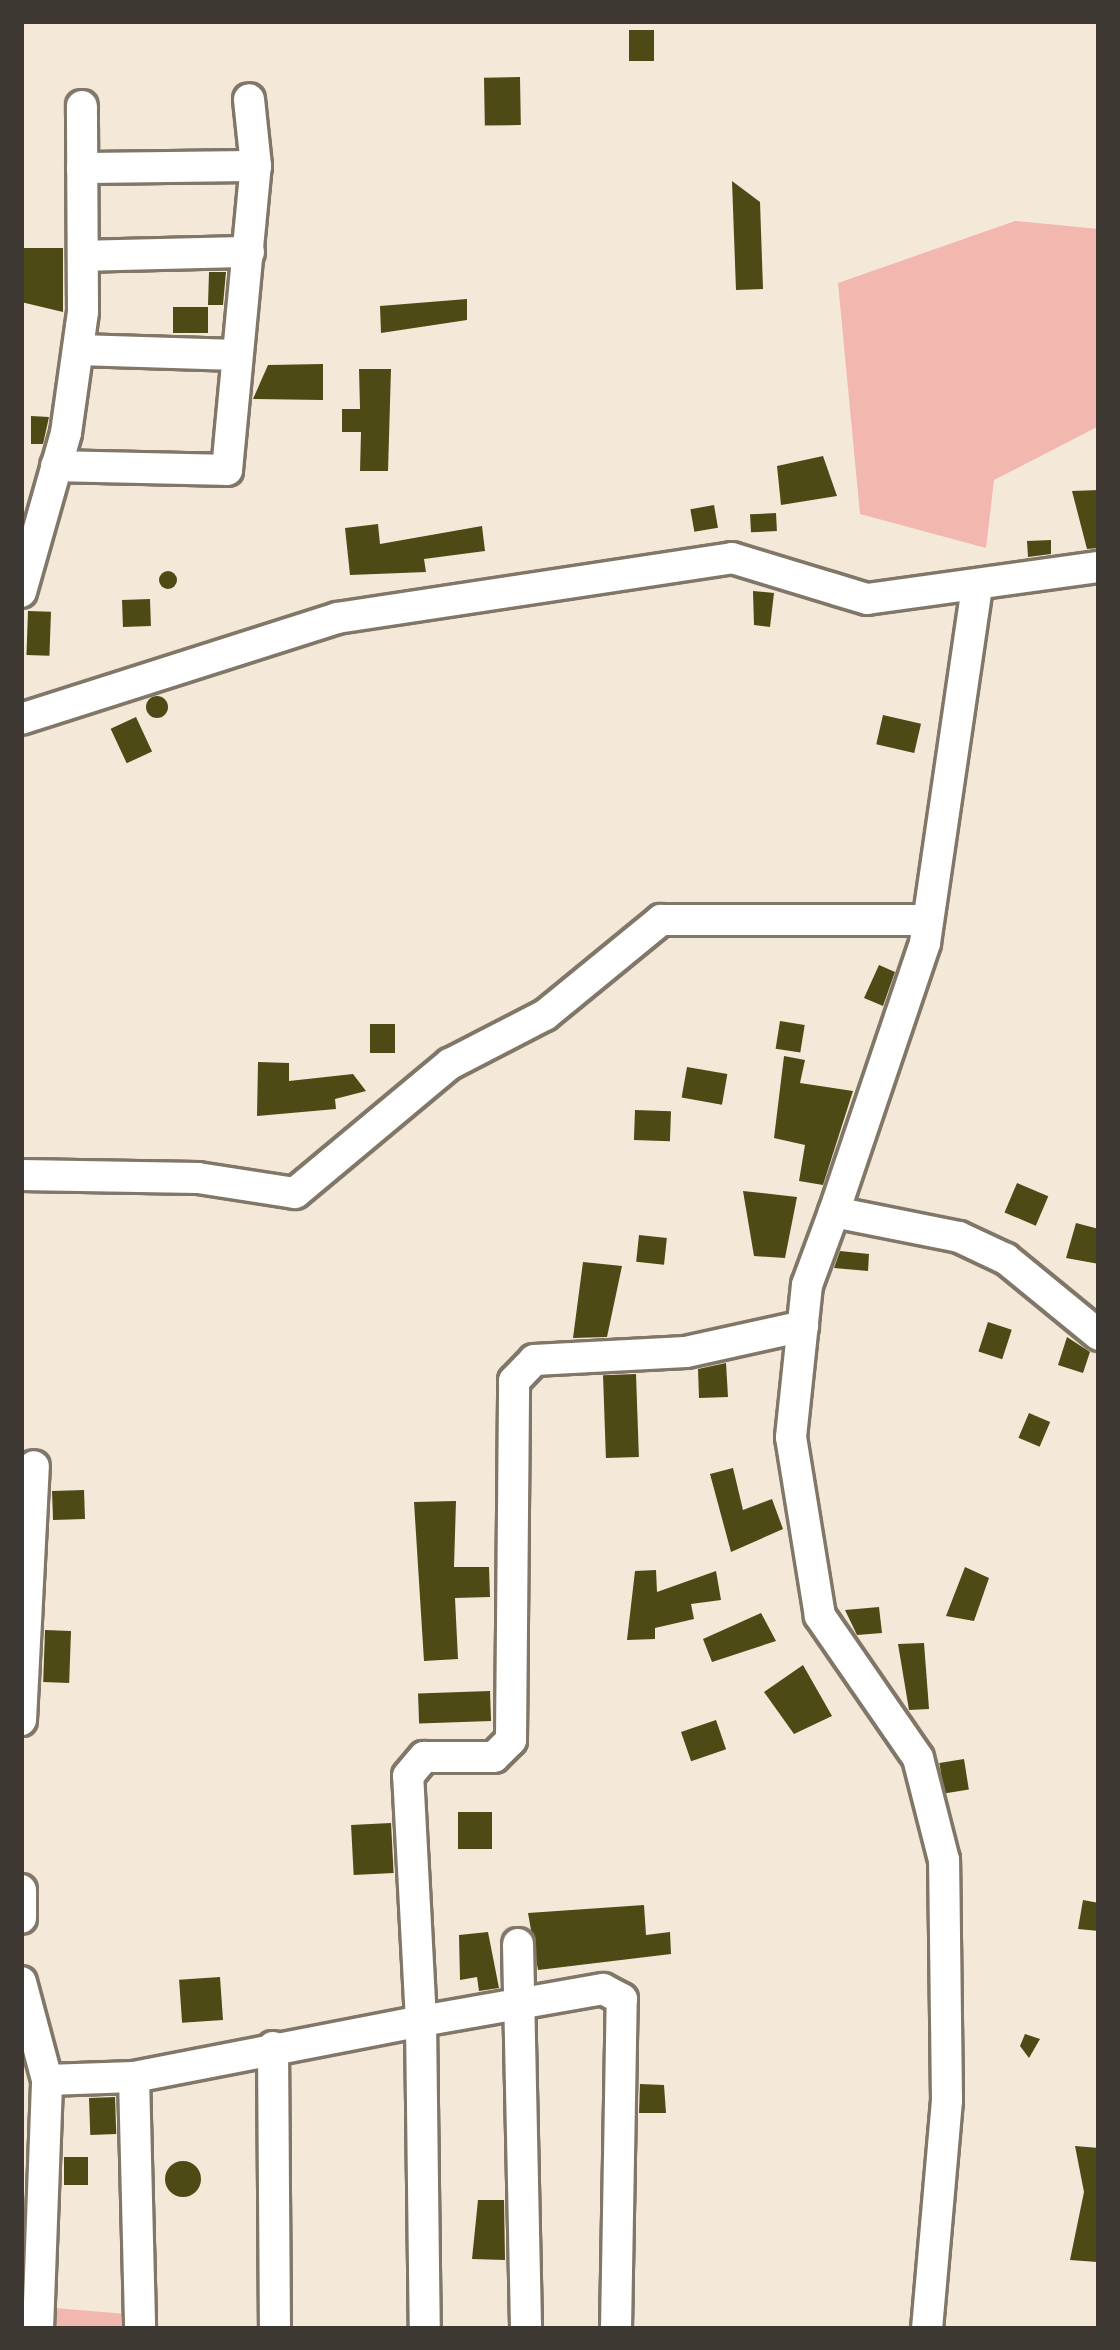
<!DOCTYPE html>
<html>
<head>
<meta charset="utf-8">
<style>
  body { margin:0 }
  #map { position:relative; width:1120px; height:2350px; overflow:hidden; background:#f4e9d8; font-family:Georgia,serif }
  div>[style] { position:absolute }
  [style*='--x'] { left:calc(var(--x)*1px); top:calc(var(--y)*1px); width:calc(var(--w)*1px); rotate:calc(var(--a)*1deg) }
  .green>* { inset:0; background:#f2b7af }
  .building>* { inset:0; background:#4d4a16; transform-origin:0 0 }
  .round { border-radius:50% }
  .roads { filter:drop-shadow(3px 0 #817768) drop-shadow(-3px 0 #817768) drop-shadow(0 3px #817768) drop-shadow(0 -3px #817768) }
  .minor>* { height:30px; margin:-15px; padding:0 15px; transform-origin:15px; border-radius:15px; background:#fff }
  span { translate:-50% -50%; white-space:nowrap; text-align:center; line-height:1.15; -webkit-text-stroke:12px #f4e9d8; paint-order:stroke }
  .frame { position:absolute; inset:0; border:24px solid #3d3932; pointer-events:none }
</style>
</head>
<body>
<div id="map">
  <div class="green">
    <div style="clip-path:polygon(1015px 221px,1099px 229px,1099px 426px,994px 480px,986px 548px,860px 514px,838px 283px)"></div>
    <div style="clip-path:polygon(55px 2308px,126px 2314px,127px 2329px,54px 2329px)"></div>
  </div>
  <div class="building">
    <div style="left:629px;top:30px;width:25px;height:31px"></div>
    <div style="left:520px;top:77px;width:48px;height:36px;rotate:89deg"></div>
    <div style="clip-path:polygon(732px 181px,760px 202px,763px 289px,736px 290px)"></div>
    <div style="clip-path:polygon(21px 248px,63px 248px,63px 312px,21px 302px)"></div>
    <div style="clip-path:polygon(209px 272px,226px 272px,223px 305px,208px 305px)"></div>
    <div style="clip-path:polygon(467px 299px,467px 320px,381px 333px,380px 306px)"></div>
    <div style="left:173px;top:307px;width:35px;height:26px"></div>
    <div style="clip-path:polygon(323px 364px,323px 400px,253px 399px,268px 365px)"></div>
    <div style="clip-path:polygon(359px 369px,391px 369px,388px 471px,360px 471px,361px 432px,342px 432px,342px 409px,360px 409px)"></div>
    <div style="clip-path:polygon(31px 416px,49px 417px,43px 444px,31px 444px)"></div>
    <div style="clip-path:polygon(823px 456px,837px 496px,781px 505px,777px 466px)"></div>
    <div style="clip-path:polygon(1099px 490px,1099px 548px,1087px 549px,1072px 491px)"></div>
    <div style="left:714px;top:505px;width:23px;height:24px;rotate:80deg"></div>
    <div style="left:776px;top:513px;width:18px;height:26px;rotate:87deg"></div>
    <div style="clip-path:polygon(378px 524px,380px 544px,482px 526px,485px 551px,424px 559px,426px 572px,350px 575px,345px 528px)"></div>
    <div style="clip-path:polygon(1051px 540px,1051px 554px,1028px 557px,1027px 541px)"></div>
    <div class="round" style="left:159px;top:571px;width:18px;height:18px"></div>
    <div style="clip-path:polygon(753px 591px,774px 593px,770px 627px,754px 625px)"></div>
    <div style="left:150px;top:599px;width:27px;height:28px;rotate:88deg"></div>
    <div style="left:28px;top:611px;width:23px;height:44px;rotate:2deg"></div>
    <div class="round" style="left:146px;top:696px;width:22px;height:22px"></div>
    <div style="left:883px;top:715px;width:39px;height:30px;rotate:13deg"></div>
    <div style="left:136px;top:717px;width:38px;height:28px;rotate:65deg"></div>
    <div style="clip-path:polygon(879px 965px,895px 972px,883px 1006px,864px 998px)"></div>
    <div style="left:780px;top:1021px;width:25px;height:28px;rotate:9deg"></div>
    <div style="left:370px;top:1024px;width:25px;height:29px"></div>
    <div style="clip-path:polygon(784px 1056px,805px 1060px,800px 1083px,853px 1091px,823px 1185px,799px 1181px,805px 1145px,774px 1138px)"></div>
    <div style="clip-path:polygon(258px 1062px,289px 1063px,289px 1081px,353px 1074px,366px 1091px,335px 1099px,336px 1109px,257px 1116px)"></div>
    <div style="left:687px;top:1067px;width:41px;height:31px;rotate:10deg"></div>
    <div style="left:635px;top:1110px;width:36px;height:30px;rotate:2deg"></div>
    <div style="left:1017px;top:1183px;width:34px;height:32px;rotate:23deg"></div>
    <div style="clip-path:polygon(743px 1191px,797px 1197px,785px 1258px,754px 1256px)"></div>
    <div style="clip-path:polygon(1076px 1223px,1099px 1229px,1099px 1264px,1066px 1258px)"></div>
    <div style="left:639px;top:1235px;width:28px;height:27px;rotate:6deg"></div>
    <div style="clip-path:polygon(840px 1251px,869px 1254px,868px 1271px,834px 1268px)"></div>
    <div style="clip-path:polygon(583px 1262px,622px 1266px,607px 1337px,573px 1338px)"></div>
    <div style="left:988px;top:1322px;width:25px;height:31px;rotate:18deg"></div>
    <div style="clip-path:polygon(1067px 1337px,1090px 1352px,1083px 1373px,1058px 1365px)"></div>
    <div style="clip-path:polygon(726px 1363px,728px 1397px,699px 1398px,698px 1369px)"></div>
    <div style="left:636px;top:1374px;width:83px;height:33px;rotate:88deg"></div>
    <div style="left:1029px;top:1413px;width:23px;height:27px;rotate:23deg"></div>
    <div style="clip-path:polygon(733px 1468px,743px 1510px,772px 1499px,783px 1529px,731px 1552px,710px 1474px)"></div>
    <div style="left:84px;top:1490px;width:29px;height:32px;rotate:88deg"></div>
    <div style="clip-path:polygon(456px 1501px,454px 1567px,489px 1567px,490px 1597px,455px 1598px,458px 1659px,424px 1661px,414px 1502px)"></div>
    <div style="clip-path:polygon(965px 1567px,989px 1578px,974px 1621px,946px 1616px)"></div>
    <div style="clip-path:polygon(656px 1570px,657px 1592px,716px 1571px,721px 1600px,691px 1604px,694px 1619px,655px 1628px,655px 1639px,627px 1640px,635px 1571px)"></div>
    <div style="clip-path:polygon(879px 1607px,882px 1633px,857px 1635px,845px 1610px)"></div>
    <div style="clip-path:polygon(761px 1613px,776px 1641px,712px 1662px,703px 1639px)"></div>
    <div style="left:71px;top:1631px;width:52px;height:26px;rotate:92deg"></div>
    <div style="clip-path:polygon(924px 1643px,929px 1709px,909px 1710px,898px 1644px)"></div>
    <div style="clip-path:polygon(803px 1665px,832px 1716px,794px 1734px,764px 1692px)"></div>
    <div style="left:490px;top:1691px;width:30px;height:72px;rotate:88deg"></div>
    <div style="left:716px;top:1720px;width:31px;height:37px;rotate:71deg"></div>
    <div style="left:964px;top:1759px;width:31px;height:25px;rotate:81deg"></div>
    <div style="left:458px;top:1812px;width:34px;height:37px"></div>
    <div style="left:391px;top:1823px;width:50px;height:40px;rotate:87deg"></div>
    <div style="clip-path:polygon(1083px 1900px,1099px 1903px,1099px 1931px,1078px 1929px)"></div>
    <div style="clip-path:polygon(644px 1905px,646px 1935px,670px 1932px,671px 1954px,538px 1970px,528px 1913px)"></div>
    <div style="clip-path:polygon(488px 1932px,499px 1988px,479px 1991px,477px 1977px,460px 1980px,459px 1935px)"></div>
    <div style="left:220px;top:1977px;width:43px;height:41px;rotate:86deg"></div>
    <div style="clip-path:polygon(1025px 2034px,1040px 2039px,1029px 2058px,1020px 2046px)"></div>
    <div style="clip-path:polygon(640px 2084px,664px 2085px,666px 2113px,639px 2113px)"></div>
    <div style="left:115px;top:2097px;width:37px;height:26px;rotate:88deg"></div>
    <div style="clip-path:polygon(1075px 2146px,1099px 2148px,1097px 2262px,1070px 2260px,1084px 2192px)"></div>
    <div style="left:64px;top:2157px;width:24px;height:28px"></div>
    <div class="round" style="left:165px;top:2161px;width:36px;height:36px"></div>
    <div style="clip-path:polygon(478px 2200px,504px 2200px,505px 2260px,472px 2259px)"></div>
  </div>
  <div class="roads">
    <div class="minor">
      <div style="--x:82;--y:168;--w:174;--a:-0.7"></div>
      <div style="--x:83;--y:256;--w:166;--a:-1.4"></div>
      <div style="--x:78;--y:350;--w:159;--a:1.8"></div>
      <div style="--x:56;--y:466;--w:171;--a:1.3"></div>
      <div style="--x:227;--y:470;--w:305;--a:-84.6"></div>
      <div style="--x:256;--y:166;--w:67;--a:-96"></div>
      <div style="--x:21;--y:592;--w:165;--a:-74.2"></div>
      <div style="--x:66;--y:433;--w:122;--a:-82"></div>
      <div style="--x:83;--y:312;--w:206;--a:-90.3"></div>
      <div style="--x:21;--y:719;--w:332;--a:-17.7"></div>
      <div style="--x:337;--y:618;--w:400;--a:-8.6"></div>
      <div style="--x:732;--y:558;--w:141;--a:16.9"></div>
      <div style="--x:867;--y:599;--w:234;--a:-7.9"></div>
      <div style="--x:21;--y:1175;--w:177;--a:1"></div>
      <div style="--x:198;--y:1178;--w:98;--a:8.8"></div>
      <div style="--x:295;--y:1193;--w:202;--a:-39.8"></div>
      <div style="--x:450;--y:1064;--w:107;--a:-27.3"></div>
      <div style="--x:545;--y:1015;--w:150;--a:-39.3"></div>
      <div style="--x:661;--y:920;--w:267;--a:0"></div>
      <div style="--x:834;--y:1212;--w:284;--a:-71.3"></div>
      <div style="--x:925;--y:943;--w:361;--a:-81.7"></div>
      <div style="--x:21;--y:1720;--w:254;--a:-87.1"></div>
      <div style="--x:21;--y:1890;--w:28;--a:90"></div>
      <div style="--x:518;--y:1944;--w:385;--a:88.8"></div>
      <div style="--x:21;--y:1982;--w:101;--a:75.1"></div>
      <div style="--x:273;--y:2047;--w:282;--a:89.6"></div>
      <div style="--x:134;--y:2077;--w:252;--a:88.6"></div>
      <div style="--x:38;--y:2329;--w:249;--a:-87.9"></div>
      <div style="--x:47;--y:2080;--w:87;--a:-2"></div>
      <div style="--x:134;--y:2077;--w:292;--a:-11"></div>
      <div style="--x:421;--y:2021;--w:308;--a:89.3"></div>
      <div style="--x:616;--y:2329;--w:330;--a:-89"></div>
      <div style="--x:622;--y:1999;--w:21;--a:-152"></div>
      <div style="--x:603;--y:1989;--w:185;--a:170"></div>
      <div style="--x:421;--y:2021;--w:245;--a:-93"></div>
      <div style="--x:408;--y:1776;--w:25;--a:-50"></div>
      <div style="--x:424;--y:1757;--w:70;--a:0"></div>
      <div style="--x:494;--y:1757;--w:24;--a:-45"></div>
      <div style="--x:511;--y:1740;--w:359;--a:-89.5"></div>
      <div style="--x:514;--y:1381;--w:29;--a:-46"></div>
      <div style="--x:534;--y:1360;--w:152;--a:-3"></div>
      <div style="--x:686;--y:1352;--w:120;--a:-12.5"></div>
      <div style="--x:927;--y:2329;--w:230;--a:-85"></div>
      <div style="--x:947;--y:2100;--w:240;--a:-90.7"></div>
      <div style="--x:944;--y:1860;--w:105;--a:-104.3"></div>
      <div style="--x:918;--y:1758;--w:173;--a:-124.6"></div>
      <div style="--x:820;--y:1616;--w:181;--a:-99.2"></div>
      <div style="--x:791;--y:1437;--w:153;--a:-84"></div>
      <div style="--x:807;--y:1285;--w:78;--a:-69.7"></div>
      <div style="--x:834;--y:1212;--w:127;--a:11.3"></div>
      <div style="--x:959;--y:1237;--w:52;--a:25.1"></div>
      <div style="--x:1006;--y:1259;--w:120;--a:39.3"></div>
    </div>
  </div>
  <div class="frame"></div>
</div>
</body>
</html>
